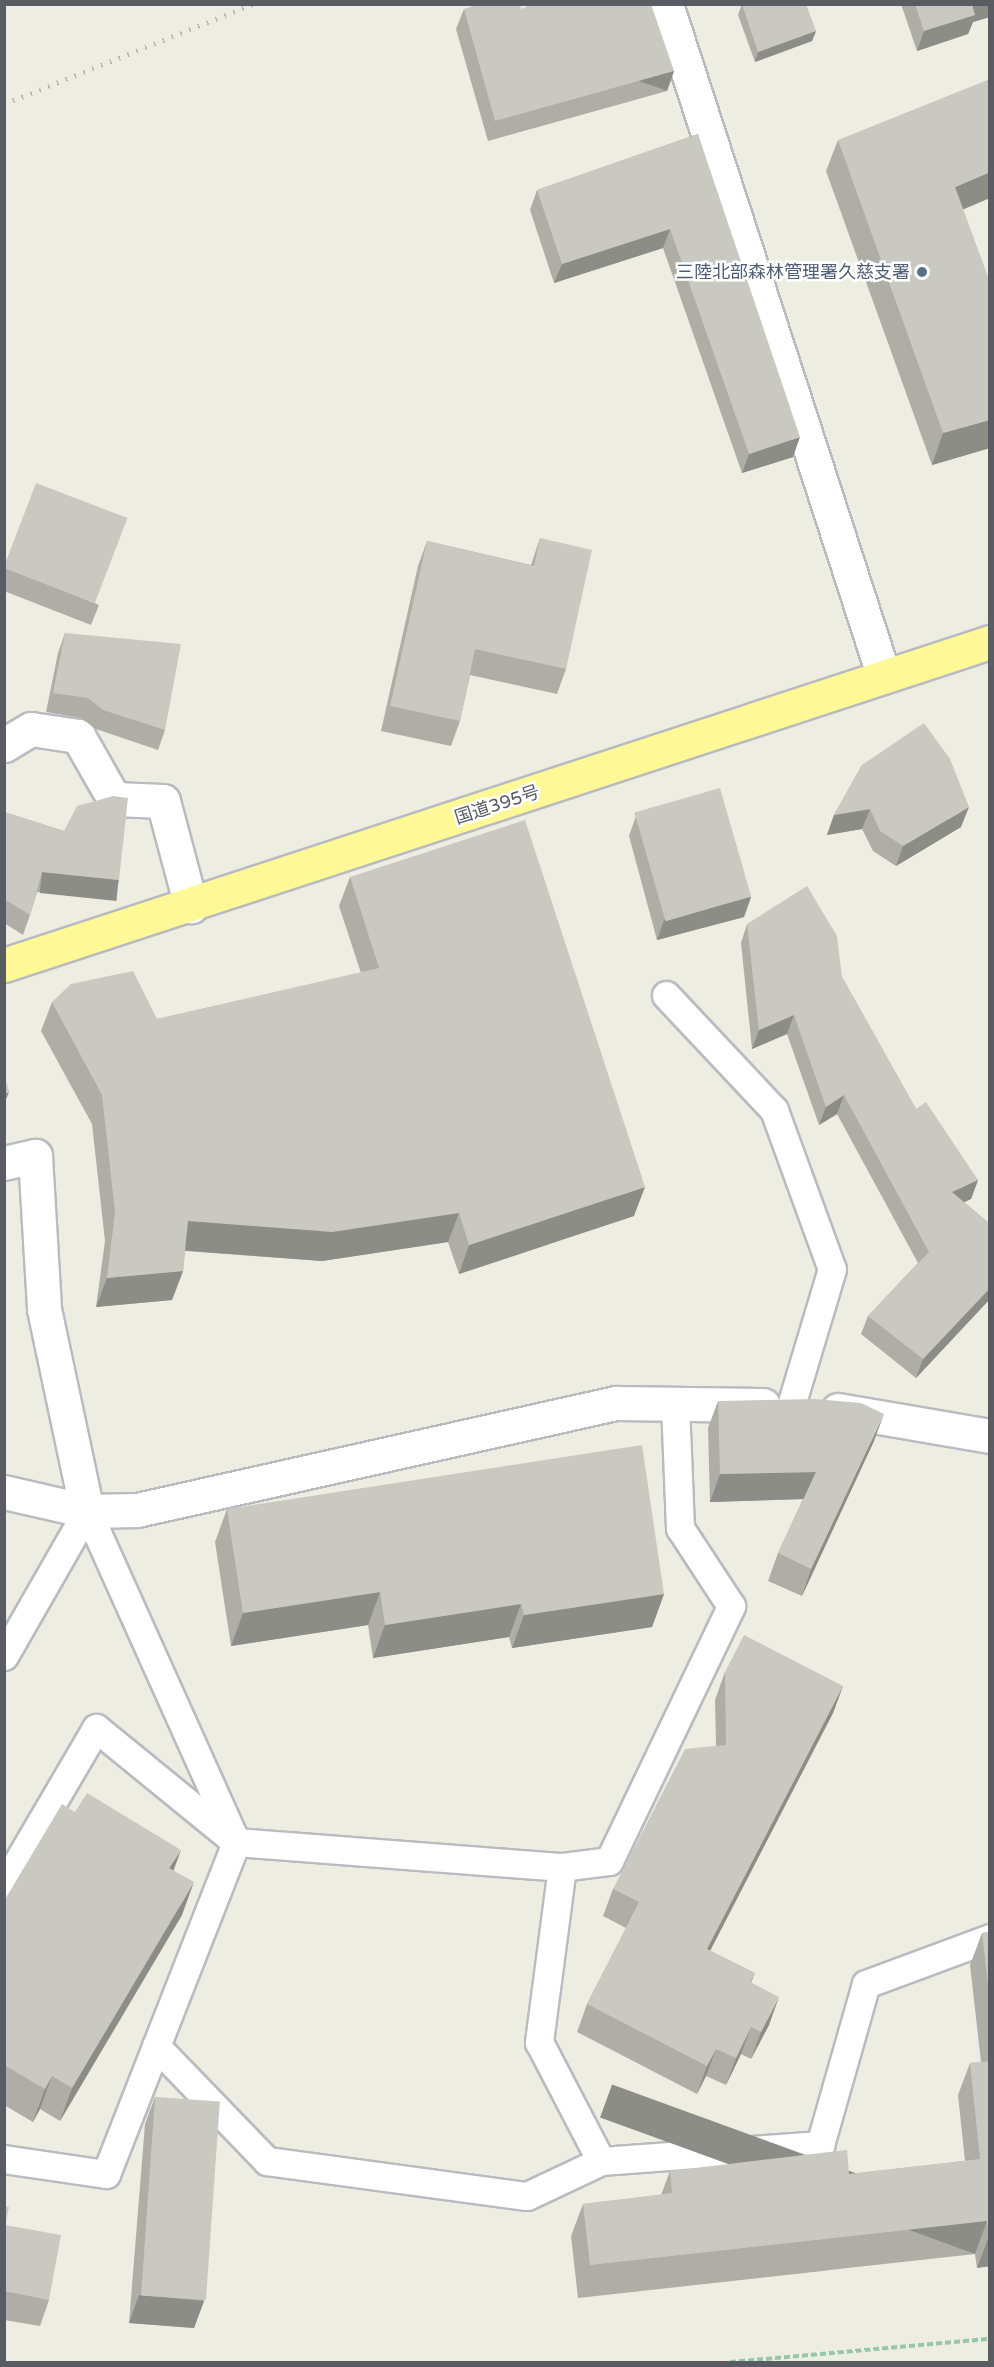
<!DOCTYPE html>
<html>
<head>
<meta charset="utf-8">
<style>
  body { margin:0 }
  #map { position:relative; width:994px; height:2367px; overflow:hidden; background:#edede2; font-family:"Varela Round","Noto Sans JP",sans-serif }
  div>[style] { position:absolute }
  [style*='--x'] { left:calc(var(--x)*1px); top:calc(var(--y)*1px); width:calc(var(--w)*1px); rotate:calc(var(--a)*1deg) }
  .path>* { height:4px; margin-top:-2px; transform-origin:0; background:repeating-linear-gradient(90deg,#96c7ac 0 6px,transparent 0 9px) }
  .roads { filter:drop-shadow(2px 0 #b9bbc1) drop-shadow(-2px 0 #b9bbc1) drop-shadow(0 2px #b9bbc1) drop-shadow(0 -2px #b9bbc1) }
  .service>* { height:27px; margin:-13.5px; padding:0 13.5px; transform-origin:13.5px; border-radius:13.5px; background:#fff }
  .minor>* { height:33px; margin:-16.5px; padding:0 16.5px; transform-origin:16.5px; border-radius:16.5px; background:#fff }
  .trunk>* { height:33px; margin:-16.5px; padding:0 16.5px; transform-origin:16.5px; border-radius:16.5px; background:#fef996 }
  .rail>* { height:4.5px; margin-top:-2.25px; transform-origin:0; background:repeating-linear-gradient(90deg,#b5b5b6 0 1.5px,transparent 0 9.5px) }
  .wall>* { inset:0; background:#aeada6 }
  .shaded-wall>* { inset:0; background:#8d8d87; transform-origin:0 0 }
  .building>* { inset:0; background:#cac9c1; transform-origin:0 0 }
  .dots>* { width:16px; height:16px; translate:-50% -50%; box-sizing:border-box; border:3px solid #fff; border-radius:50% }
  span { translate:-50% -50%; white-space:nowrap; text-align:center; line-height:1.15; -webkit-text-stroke:5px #fff; paint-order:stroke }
  .service-label { font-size:18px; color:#4e5e75 }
  .right { translate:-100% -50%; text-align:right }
  .street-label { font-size:18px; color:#5a5c63 }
  .frame { position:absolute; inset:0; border:6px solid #5a5c63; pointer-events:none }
</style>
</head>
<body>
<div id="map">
  <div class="path">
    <div style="--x:730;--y:2362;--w:261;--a:-5.1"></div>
  </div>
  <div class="roads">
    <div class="service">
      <div style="--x:666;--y:995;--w:158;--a:46.8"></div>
      <div style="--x:774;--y:1110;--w:169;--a:70"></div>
      <div style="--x:832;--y:1269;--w:143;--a:106.7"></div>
      <div style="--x:4;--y:1656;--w:167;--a:-60.2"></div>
      <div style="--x:562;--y:1867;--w:47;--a:-7.3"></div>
      <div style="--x:609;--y:1861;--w:283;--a:-64.4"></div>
      <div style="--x:731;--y:1606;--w:93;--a:-123.2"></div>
      <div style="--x:680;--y:1528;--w:125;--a:-92.3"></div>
      <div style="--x:4;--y:1885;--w:182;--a:-59.6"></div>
      <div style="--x:96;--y:1728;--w:181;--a:39.2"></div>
      <div style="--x:236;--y:1842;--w:327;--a:4.4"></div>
      <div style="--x:562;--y:1867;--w:177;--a:97.5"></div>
      <div style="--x:539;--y:2042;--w:134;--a:62.5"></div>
      <div style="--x:601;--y:2161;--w:220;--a:-4.2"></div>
      <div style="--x:820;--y:2145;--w:167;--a:-74.1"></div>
      <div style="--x:866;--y:1984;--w:132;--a:-20.4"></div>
      <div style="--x:156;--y:2046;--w:160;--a:46"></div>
      <div style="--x:267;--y:2161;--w:262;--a:7.7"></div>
      <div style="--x:527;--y:2196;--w:82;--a:-25.3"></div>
      <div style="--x:4;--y:2159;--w:103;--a:8.4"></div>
      <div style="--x:106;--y:2174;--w:357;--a:-68.6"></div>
      <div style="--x:236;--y:1842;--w:363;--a:-114.2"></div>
    </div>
    <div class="minor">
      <div style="--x:666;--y:4;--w:707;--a:72.05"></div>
      <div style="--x:4;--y:745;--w:31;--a:-31"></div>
      <div style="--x:31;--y:729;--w:48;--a:8.5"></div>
      <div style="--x:78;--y:736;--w:73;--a:60.3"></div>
      <div style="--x:114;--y:799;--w:49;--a:2.3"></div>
      <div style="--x:163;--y:801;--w:109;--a:75.1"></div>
      <div style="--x:4;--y:1163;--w:32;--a:-13"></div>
      <div style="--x:35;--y:1156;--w:153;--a:86.6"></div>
      <div style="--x:44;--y:1309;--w:207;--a:78"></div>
      <div style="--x:838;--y:1410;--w:154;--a:9.7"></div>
      <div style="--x:4;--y:1492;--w:85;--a:12.9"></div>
      <div style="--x:87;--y:1511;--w:50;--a:-1.1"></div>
      <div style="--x:137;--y:1510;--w:491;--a:-12.6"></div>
      <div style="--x:616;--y:1403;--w:147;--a:0.8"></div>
    </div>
    <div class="trunk">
      <div style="--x:4;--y:965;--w:1038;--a:-18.14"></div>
    </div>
  </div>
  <div class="rail">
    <div style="--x:4;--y:104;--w:268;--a:-21.9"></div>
  </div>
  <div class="wall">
    <div style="clip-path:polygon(742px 4px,816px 31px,812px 41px,755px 62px,738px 15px)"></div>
    <div style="clip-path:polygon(901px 4px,990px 4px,990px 17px,973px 22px,968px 34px,917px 51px)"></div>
    <div style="clip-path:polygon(464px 9px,521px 9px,674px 71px,667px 91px,488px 141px,456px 29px)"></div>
    <div style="clip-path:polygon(698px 134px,793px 457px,742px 473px,663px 248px,554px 283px,530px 210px,537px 190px)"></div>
    <div style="clip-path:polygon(838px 140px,963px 210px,990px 448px,932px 465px,826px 171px)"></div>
    <div style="clip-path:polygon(540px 538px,566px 669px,557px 694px,470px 675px,460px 721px,451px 746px,381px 731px,418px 566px,427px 541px,531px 565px)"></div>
    <div style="clip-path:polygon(4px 566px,99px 605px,91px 625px,4px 591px)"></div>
    <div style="clip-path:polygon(65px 633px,165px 730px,158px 750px,96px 729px,81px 718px,46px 712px,58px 653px)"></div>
    <div style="clip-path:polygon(862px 765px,961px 827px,896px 866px,873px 851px,862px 829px,827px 835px,834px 815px)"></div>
    <div style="clip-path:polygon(4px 812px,64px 831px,119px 880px,112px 900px,37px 892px,30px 915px,23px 935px,4px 923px)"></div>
    <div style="clip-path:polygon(636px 816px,751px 897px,744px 917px,657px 940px,629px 836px)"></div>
    <div style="clip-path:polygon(350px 877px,634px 1216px,459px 1274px,448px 1242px,322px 1261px,185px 1251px,183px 1271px,172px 1300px,96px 1307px,105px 1241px,92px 1124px,41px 1031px,52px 1002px,157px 1019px,361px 973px,339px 906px)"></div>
    <div style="clip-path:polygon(747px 924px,842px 977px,916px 1109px,978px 1180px,971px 1199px,964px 1202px,990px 1224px,990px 1299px,916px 1378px,861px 1334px,868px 1316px,918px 1263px,837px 1114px,819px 1125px,787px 1034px,752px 1049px,741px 943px)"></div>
    <div style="clip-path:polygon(718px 1401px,874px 1441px,802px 1596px,768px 1581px,778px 1553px,803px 1499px,710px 1502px,708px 1428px)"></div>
    <div style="clip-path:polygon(227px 1509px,664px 1594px,652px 1627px,512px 1648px,509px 1637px,373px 1658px,368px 1625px,231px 1646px,215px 1542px)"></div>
    <div style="clip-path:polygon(725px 1672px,843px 1686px,833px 1713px,710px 1951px,755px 1973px,751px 1983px,769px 2025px,751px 2059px,741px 2054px,726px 2085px,706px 2076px,697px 2094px,577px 2032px,587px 2004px,626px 1928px,603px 1916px,613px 1889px,716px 1746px,715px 1700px)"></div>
    <div style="clip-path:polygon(173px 1870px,182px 1915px,60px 2121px,40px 2109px,33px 2122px,4px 2105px,4px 1901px)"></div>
    <div style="clip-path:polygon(990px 1932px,990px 2266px,977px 2268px,975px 2254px,578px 2298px,571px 2236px,583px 2204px,661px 2195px,670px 2171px,849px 2174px,965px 2161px,958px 2095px,970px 2063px,981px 2062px,970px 1965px,982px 1933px)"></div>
    <div style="clip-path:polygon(155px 2097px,204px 2301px,194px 2328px,129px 2323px,145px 2124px)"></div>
    <div style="clip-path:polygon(4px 2206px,5px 2225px,49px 2300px,40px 2326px,4px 2320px)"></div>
  </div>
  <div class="shaded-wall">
    <div style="clip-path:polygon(990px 4px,990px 17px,973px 22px,968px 34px,917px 51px,924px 31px,972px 5px)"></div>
    <div style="clip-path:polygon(816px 31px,812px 41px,755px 62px,758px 52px)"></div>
    <div style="left:674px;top:71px;width:21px;height:186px;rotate:109deg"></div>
    <div style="clip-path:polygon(990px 172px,990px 198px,943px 218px,955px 187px)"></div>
    <div style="clip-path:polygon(670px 229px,663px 248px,554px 283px,562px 264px)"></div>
    <div style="clip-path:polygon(990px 420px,990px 448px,932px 465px,943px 433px)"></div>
    <div style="clip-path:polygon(800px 437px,793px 457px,742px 473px,749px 454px)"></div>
    <div style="clip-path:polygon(969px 807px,961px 827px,896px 866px,903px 846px)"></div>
    <div style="clip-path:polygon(870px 809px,862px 829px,827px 835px,834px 815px)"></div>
    <div style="left:42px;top:872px;width:77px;height:21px;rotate:6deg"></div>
    <div style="clip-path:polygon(751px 897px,744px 917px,657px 940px,664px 920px)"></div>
    <div style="clip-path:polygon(794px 1015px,787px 1034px,752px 1049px,759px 1030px)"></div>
    <div style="clip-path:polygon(9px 1092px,4px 1104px,4px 1094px)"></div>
    <div style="clip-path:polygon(844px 1095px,837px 1114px,819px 1125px,826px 1107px)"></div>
    <div style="clip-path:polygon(978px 1180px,971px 1199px,945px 1211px,952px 1192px)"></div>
    <div style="clip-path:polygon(645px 1187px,634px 1216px,459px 1274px,469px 1245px)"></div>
    <div style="clip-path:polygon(459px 1213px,448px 1242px,322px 1261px,178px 1250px,188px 1221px)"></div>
    <div style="clip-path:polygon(183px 1271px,172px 1300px,96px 1307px,107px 1278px)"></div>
    <div style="clip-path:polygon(990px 1288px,990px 1299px,916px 1378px,923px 1359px)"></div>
    <div style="clip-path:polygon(884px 1414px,874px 1441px,802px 1596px,811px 1569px)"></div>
    <div style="clip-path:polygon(816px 1472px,806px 1499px,710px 1502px,720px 1474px)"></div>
    <div style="clip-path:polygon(380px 1592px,368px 1625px,231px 1646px,243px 1613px)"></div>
    <div style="clip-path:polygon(664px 1594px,652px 1627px,512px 1648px,524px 1615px)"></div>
    <div style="clip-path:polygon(521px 1604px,509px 1637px,373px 1658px,385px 1625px)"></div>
    <div style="clip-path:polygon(843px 1686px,833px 1713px,697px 1976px,707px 1949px)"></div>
    <div style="clip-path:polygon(181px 1850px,169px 1883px,169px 1868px)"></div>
    <div style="clip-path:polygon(194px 1882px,182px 1915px,60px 2121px,72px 2088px)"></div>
    <div style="clip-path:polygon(779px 1997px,769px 2025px,751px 2059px,761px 2032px)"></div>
    <div style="clip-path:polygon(751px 2027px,741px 2054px,726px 2085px,736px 2058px)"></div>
    <div style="clip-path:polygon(716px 2049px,706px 2076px,697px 2094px,707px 2066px)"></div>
    <div style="clip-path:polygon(52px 2076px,40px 2109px,33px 2122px,45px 2089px)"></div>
    <div style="left:987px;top:2221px;width:35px;height:399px;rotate:110deg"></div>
    <div style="clip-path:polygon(989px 2236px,990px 2236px,990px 2266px,977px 2268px)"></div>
    <div style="clip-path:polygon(139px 2295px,204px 2301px,194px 2328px,129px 2323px)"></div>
  </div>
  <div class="building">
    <div style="clip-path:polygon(479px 4px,520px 4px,521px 9px,533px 4px,651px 4px,674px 71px,495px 121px,464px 9px)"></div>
    <div style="clip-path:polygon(742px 4px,806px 4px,816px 31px,758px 52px)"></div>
    <div style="clip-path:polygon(915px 4px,972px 4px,975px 15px,924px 31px)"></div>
    <div style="clip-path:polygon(990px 79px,990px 172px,955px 187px,990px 282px,990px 420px,943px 433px,838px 140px)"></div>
    <div style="clip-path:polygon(698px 134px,800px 437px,749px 454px,670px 229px,562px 264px,537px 190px)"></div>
    <div style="left:36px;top:483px;width:98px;height:91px;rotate:21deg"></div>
    <div style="clip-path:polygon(540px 538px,592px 550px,566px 669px,475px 649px,460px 721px,390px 706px,427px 541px,534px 566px)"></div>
    <div style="clip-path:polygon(65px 633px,181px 644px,165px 730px,103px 710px,88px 698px,53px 693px)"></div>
    <div style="clip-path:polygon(924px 723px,950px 759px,969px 807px,903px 846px,880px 831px,870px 809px,834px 815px,862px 765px)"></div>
    <div style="left:720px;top:788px;width:113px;height:89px;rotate:74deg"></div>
    <div style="clip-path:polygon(113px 796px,128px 798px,119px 880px,42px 872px,30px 915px,4px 899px,4px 812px,64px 831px,77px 806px)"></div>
    <div style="clip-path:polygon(525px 820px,645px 1187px,469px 1245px,459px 1213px,332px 1232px,188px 1221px,183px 1271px,107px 1278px,115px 1212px,102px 1095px,52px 1002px,71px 984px,133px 971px,157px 1019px,379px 968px,350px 877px)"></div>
    <div style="clip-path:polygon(807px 886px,837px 936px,842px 977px,916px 1109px,926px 1102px,978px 1180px,952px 1192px,990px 1224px,990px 1288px,923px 1359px,868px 1316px,929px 1252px,844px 1095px,826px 1107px,794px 1015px,759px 1030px,747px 924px)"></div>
    <div style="clip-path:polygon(4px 1073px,9px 1092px,4px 1094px)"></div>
    <div style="clip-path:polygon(815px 1399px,861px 1403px,884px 1414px,811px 1569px,778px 1553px,816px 1472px,720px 1474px,718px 1401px)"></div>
    <div style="clip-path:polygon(642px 1445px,664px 1594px,524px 1615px,521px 1604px,385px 1625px,380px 1592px,243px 1613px,227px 1509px)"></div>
    <div style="clip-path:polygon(744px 1635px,843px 1686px,707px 1949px,755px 1973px,750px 1982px,779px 1997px,761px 2032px,751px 2027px,736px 2058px,716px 2049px,707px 2066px,587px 2004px,639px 1902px,613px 1889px,685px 1749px,726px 1745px,725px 1672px)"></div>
    <div style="clip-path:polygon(87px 1793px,181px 1850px,169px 1868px,194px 1882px,72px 2088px,52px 2076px,45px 2089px,4px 2065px,4px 1901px,62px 1804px,75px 1812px)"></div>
    <div style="clip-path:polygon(990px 1932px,990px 2003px,982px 1933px)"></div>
    <div style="clip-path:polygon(990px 2061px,990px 2236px,989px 2236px,987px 2221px,590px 2265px,583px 2204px,672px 2193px,670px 2171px,847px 2150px,849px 2174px,980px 2159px,970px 2063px)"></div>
    <div style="left:155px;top:2097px;width:65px;height:199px;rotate:4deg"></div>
    <div style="clip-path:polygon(4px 2206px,9px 2207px,5px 2225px,61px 2235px,49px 2300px,4px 2291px)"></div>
  </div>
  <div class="dots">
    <div style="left:922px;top:272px;background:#5c6f8a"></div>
  </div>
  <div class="service-label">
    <span class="right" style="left:910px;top:272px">三陸北部森林管理署久慈支署</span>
  </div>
  <div class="street-label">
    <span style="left:497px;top:805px;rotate:-18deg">国道395号</span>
  </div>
  <div class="frame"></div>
</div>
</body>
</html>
